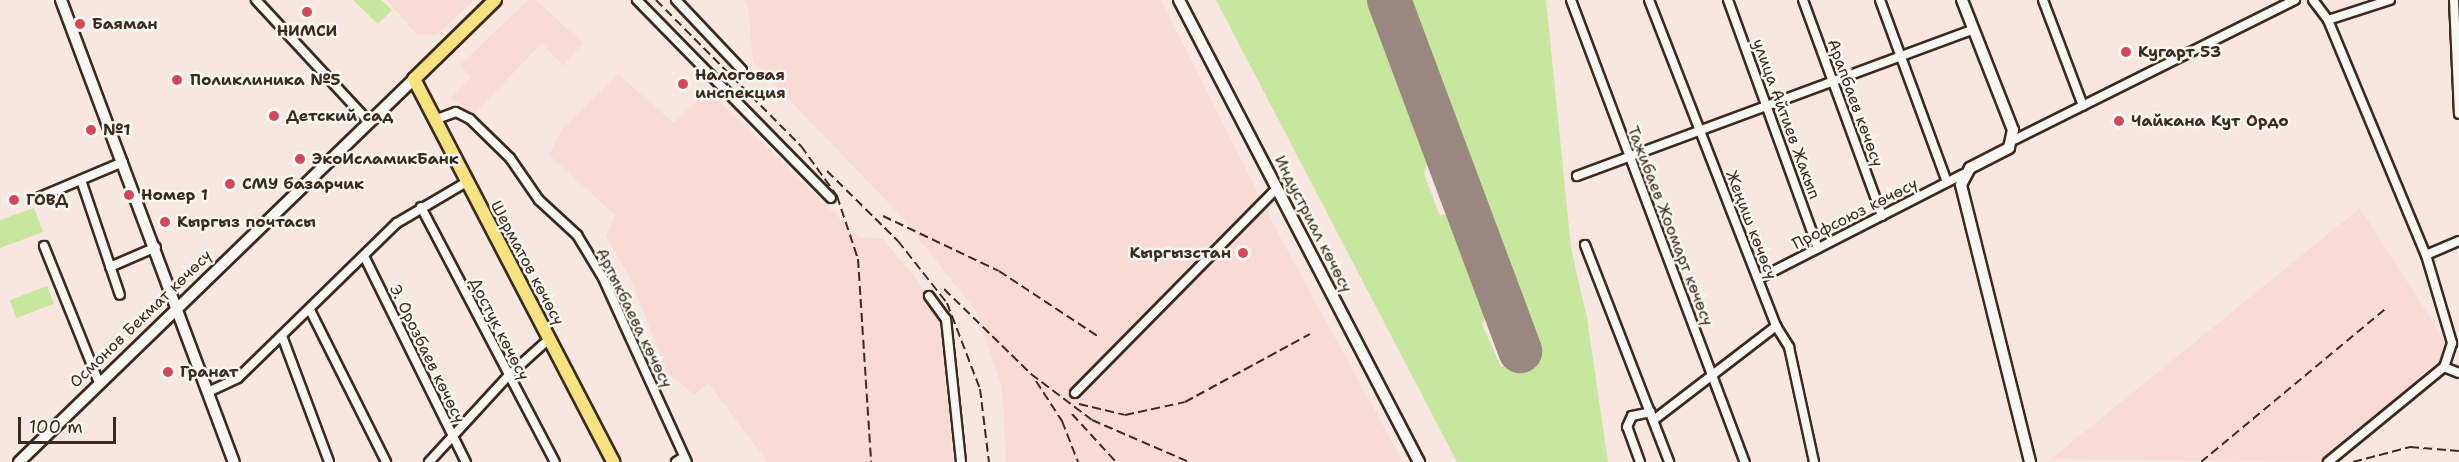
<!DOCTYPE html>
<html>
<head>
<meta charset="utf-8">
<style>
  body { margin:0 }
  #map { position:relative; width:2459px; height:462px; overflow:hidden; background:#f8e6e1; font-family:"Shantell Sans",sans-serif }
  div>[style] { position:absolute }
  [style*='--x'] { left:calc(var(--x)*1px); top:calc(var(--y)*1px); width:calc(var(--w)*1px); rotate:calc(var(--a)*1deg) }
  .built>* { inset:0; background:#f9dbd5 }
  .green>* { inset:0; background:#c7e69e; transform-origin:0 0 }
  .runway>* { height:44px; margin:-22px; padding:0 22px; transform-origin:22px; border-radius:22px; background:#9a8880 }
  .roads { filter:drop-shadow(2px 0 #3b2a1e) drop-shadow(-2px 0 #3b2a1e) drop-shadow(0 2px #3b2a1e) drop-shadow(0 -2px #3b2a1e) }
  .minor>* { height:8px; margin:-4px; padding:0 4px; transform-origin:4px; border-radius:4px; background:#f6f6f2 }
  .secondary>* { height:10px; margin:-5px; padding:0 5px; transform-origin:5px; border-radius:5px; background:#f6f6f2 }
  .primary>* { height:12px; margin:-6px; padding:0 6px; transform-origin:6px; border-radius:6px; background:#f5e382 }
  .rail>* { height:2px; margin-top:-1px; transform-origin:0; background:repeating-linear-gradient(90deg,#3b2a1e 0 9px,transparent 0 13.5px) }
  .dots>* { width:16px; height:16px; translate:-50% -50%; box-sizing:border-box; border:3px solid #f6f6f2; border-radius:50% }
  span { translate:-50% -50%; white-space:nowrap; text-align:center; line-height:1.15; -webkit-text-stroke:5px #f6f6f2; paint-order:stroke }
  .poi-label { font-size:16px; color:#3b2a1e; font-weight:700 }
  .left { translate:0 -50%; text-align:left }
  .right { translate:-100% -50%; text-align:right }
  .street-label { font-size:16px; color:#3b2a1e }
  .scale { position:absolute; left:18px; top:417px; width:98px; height:27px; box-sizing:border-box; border:3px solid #3b2a1e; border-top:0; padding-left:8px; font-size:18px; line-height:21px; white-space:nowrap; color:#3b2a1e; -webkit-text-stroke:4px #f6f6f2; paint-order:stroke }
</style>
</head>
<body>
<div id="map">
  <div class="built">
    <div style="clip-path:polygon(387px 0,474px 0,437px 35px,416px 34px)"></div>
    <div style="clip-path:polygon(528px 0,536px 0,583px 43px,563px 66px,542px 43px,474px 114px,451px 98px,471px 77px,460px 65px)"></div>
    <div style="clip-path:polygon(743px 0,1161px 0,1279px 235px,1403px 462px,1006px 462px,1002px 387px,976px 311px,899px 214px,753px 62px,748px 5px)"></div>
    <div style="clip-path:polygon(618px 74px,674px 123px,708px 90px,859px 237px,883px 239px,918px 281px,942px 323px,953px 462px,768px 462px,708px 383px,694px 395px,667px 372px,630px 278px,606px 236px,615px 215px,549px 155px,562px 129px)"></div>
    <div style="clip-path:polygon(2360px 208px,2447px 344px,2446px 354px,2320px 462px,2051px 459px)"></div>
  </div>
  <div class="green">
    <div style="clip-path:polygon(353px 0,381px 0,392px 10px,378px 24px)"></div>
    <div style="clip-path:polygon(1216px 0,1371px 0,1429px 155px,1424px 174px,1440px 216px,1450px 213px,1488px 314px,1482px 324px,1501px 367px,1538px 353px,1407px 0,1546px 0,1571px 248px,1587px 318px,1608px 462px,1457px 462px)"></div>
    <div style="clip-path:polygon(34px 208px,43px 232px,0 248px,0 220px)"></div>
    <div style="left:47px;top:286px;width:19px;height:40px;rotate:69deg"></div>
  </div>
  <div class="runway">
    <div style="--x:1389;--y:0;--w:375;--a:69.5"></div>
  </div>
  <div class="roads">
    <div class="minor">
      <div style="--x:256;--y:0;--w:166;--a:47.2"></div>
      <div style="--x:637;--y:0;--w:277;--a:45.6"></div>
      <div style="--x:676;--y:0;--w:96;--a:46.7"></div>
      <div style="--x:1571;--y:0;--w:494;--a:69.4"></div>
      <div style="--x:1649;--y:0;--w:350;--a:68.7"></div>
      <div style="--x:1776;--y:326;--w:25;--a:58"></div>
      <div style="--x:1789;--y:347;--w:118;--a:77.7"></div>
      <div style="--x:1728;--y:0;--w:264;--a:70.1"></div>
      <div style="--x:1803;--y:0;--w:230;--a:69.9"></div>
      <div style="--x:1880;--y:0;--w:194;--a:69.8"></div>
      <div style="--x:2043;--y:0;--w:113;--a:69.3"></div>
      <div style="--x:2313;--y:0;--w:25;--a:53"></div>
      <div style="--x:2328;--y:20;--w:255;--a:67.4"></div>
      <div style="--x:2426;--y:255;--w:92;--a:73.5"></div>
      <div style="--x:2452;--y:343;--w:25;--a:108"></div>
      <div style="--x:2444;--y:367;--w:16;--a:22"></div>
      <div style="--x:2454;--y:0;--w:114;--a:87.5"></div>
      <div style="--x:2328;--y:20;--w:65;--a:-17.9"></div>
      <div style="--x:434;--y:120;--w:23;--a:-20"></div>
      <div style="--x:456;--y:112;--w:16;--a:27"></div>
      <div style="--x:470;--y:119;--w:56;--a:44.3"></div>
      <div style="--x:510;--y:158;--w:51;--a:55.4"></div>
      <div style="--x:539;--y:200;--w:52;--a:42.6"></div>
      <div style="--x:577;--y:235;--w:50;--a:58.8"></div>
      <div style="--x:603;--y:278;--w:202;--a:65.5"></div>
      <div style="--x:2014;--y:140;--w:314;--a:-26.5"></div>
      <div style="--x:1577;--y:176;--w:423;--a:-20.3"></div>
      <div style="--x:81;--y:180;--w:121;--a:71.3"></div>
      <div style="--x:40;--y:197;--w:90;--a:-22.9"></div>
      <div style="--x:421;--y:207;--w:288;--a:62.3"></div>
      <div style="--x:1585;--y:245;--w:233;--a:68.8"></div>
      <div style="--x:44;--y:246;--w:148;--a:68.1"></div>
      <div style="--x:2426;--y:255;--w:36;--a:-23"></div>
      <div style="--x:365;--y:258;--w:228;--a:63.7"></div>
      <div style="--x:110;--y:267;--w:50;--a:-23.5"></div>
      <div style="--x:1758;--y:279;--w:230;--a:-27.1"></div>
      <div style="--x:929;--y:296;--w:29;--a:54"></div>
      <div style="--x:946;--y:319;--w:144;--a:84"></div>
      <div style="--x:310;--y:310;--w:170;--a:63.4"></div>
      <div style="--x:282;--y:336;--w:134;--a:69.5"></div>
      <div style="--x:208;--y:392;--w:33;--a:-25"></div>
      <div style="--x:238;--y:378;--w:222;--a:-44.3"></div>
      <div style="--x:397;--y:223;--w:79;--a:-30.5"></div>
      <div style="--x:1075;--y:393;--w:288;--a:-45.4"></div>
      <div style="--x:1655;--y:419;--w:153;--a:-37.5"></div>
      <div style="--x:429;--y:462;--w:117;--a:-47.4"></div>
      <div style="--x:508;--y:376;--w:55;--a:-42.1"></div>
      <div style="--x:676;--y:462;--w:9;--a:-32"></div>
      <div style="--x:1640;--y:462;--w:37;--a:-110"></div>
      <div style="--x:1627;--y:427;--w:12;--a:-66"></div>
      <div style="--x:1632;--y:416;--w:19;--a:-12"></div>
      <div style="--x:2328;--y:462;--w:150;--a:-39.3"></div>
    </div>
    <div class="secondary">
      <div style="--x:61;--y:0;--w:493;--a:69.5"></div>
      <div style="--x:1179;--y:0;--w:521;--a:62.55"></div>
      <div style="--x:1962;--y:0;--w:140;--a:68.6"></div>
      <div style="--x:2013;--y:130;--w:18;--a:103"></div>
      <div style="--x:2009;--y:148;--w:44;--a:152.9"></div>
      <div style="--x:1970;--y:168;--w:19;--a:118"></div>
      <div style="--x:1961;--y:185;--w:285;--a:76"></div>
      <div style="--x:19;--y:462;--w:550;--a:-44.12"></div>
    </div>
    <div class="primary">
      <div style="--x:495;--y:0;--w:113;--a:135.7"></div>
      <div style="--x:414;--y:79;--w:432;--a:62.5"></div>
    </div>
  </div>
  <div class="rail">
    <div style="--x:656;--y:0;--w:206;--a:45.2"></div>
    <div style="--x:801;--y:146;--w:62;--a:54.2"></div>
    <div style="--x:837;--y:196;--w:66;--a:71.6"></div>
    <div style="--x:858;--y:259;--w:203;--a:86.3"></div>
    <div style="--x:827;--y:171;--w:100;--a:44.6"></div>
    <div style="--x:898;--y:241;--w:79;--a:51.7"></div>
    <div style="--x:947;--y:303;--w:92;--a:69"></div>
    <div style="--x:980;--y:389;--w:74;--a:83"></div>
    <div style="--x:883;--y:216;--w:128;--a:25.4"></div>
    <div style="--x:999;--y:271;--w:120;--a:33.4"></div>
    <div style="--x:944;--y:289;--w:122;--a:44.3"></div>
    <div style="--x:1031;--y:374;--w:76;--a:37"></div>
    <div style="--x:1092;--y:420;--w:106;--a:23.4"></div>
    <div style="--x:1036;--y:381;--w:48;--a:57"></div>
    <div style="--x:1062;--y:421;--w:44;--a:68.7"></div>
    <div style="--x:1079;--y:404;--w:47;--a:13.4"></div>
    <div style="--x:1125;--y:415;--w:61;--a:-12.2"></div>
    <div style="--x:1185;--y:402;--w:142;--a:-28.5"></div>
    <div style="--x:1072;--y:414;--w:65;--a:47.5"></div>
    <div style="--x:2201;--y:462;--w:243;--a:-39.7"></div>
    <div style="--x:2353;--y:462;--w:59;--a:-14.7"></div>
    <div style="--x:2410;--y:447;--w:49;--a:4.7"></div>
  </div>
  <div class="dots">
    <div style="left:307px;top:12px;background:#d1495b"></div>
    <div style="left:80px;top:24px;background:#d1495b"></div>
    <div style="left:2126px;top:52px;background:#d1495b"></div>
    <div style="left:177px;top:80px;background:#d1495b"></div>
    <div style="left:683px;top:84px;background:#d1495b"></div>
    <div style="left:274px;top:116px;background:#d1495b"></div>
    <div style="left:2119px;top:121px;background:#d1495b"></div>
    <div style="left:91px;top:130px;background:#d1495b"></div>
    <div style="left:300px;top:159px;background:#d1495b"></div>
    <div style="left:230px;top:184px;background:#d1495b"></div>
    <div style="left:129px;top:195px;background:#d1495b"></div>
    <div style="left:14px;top:200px;background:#d1495b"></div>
    <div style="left:165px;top:222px;background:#d1495b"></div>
    <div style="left:1243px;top:253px;background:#d1495b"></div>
    <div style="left:168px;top:372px;background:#d1495b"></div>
  </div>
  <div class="poi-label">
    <span class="left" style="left:92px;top:24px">Баяман</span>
    <span style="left:307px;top:31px">НИМСИ</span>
    <span class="left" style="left:2138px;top:52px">Кугарт 53</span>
    <span class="left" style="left:695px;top:84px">Налоговая<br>инспекция</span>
    <span class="left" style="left:190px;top:80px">Поликлиника №5</span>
    <span class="left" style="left:286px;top:116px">Детский сад</span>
    <span class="left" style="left:2131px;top:121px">Чайкана Кут Ордо</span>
    <span class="left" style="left:103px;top:130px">№1</span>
    <span class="left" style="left:312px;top:159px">ЭкоИсламикБанк</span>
    <span class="left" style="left:242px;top:184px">СМУ базарчик</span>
    <span class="left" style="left:141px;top:195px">Номер 1</span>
    <span class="left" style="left:26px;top:200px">ГОВД</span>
    <span class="left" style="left:177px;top:222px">Кыргыз почтасы</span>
    <span class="right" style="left:1231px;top:253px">Кыргызстан</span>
    <span class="left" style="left:180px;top:372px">Гранат</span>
  </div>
  <div class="street-label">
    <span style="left:1855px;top:103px;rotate:70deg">Арапбаев көчөсү</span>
    <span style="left:1786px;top:119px;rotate:70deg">улица Айтиев Жакып</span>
    <span style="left:1855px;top:214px;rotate:-27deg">Профсоюз көчөсү</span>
    <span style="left:1313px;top:224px;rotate:63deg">Индустриал көчөсү</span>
    <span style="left:1751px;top:225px;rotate:69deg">Жеңиш көчөсү</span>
    <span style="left:1670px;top:226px;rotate:69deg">Тажибаев Жоомарт көчөсү</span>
    <span style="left:527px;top:263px;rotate:62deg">Шерматов көчөсү</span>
    <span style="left:634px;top:318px;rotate:64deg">Артыкбаева көчөсү</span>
    <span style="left:141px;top:319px;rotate:-44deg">Осмонов Бекмат көчөсү</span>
    <span style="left:499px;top:329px;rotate:63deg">Достук көчөсү</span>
    <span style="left:427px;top:354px;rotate:64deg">Э. Орозбаев көчөсү</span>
  </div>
  <div class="scale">100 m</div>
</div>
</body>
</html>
